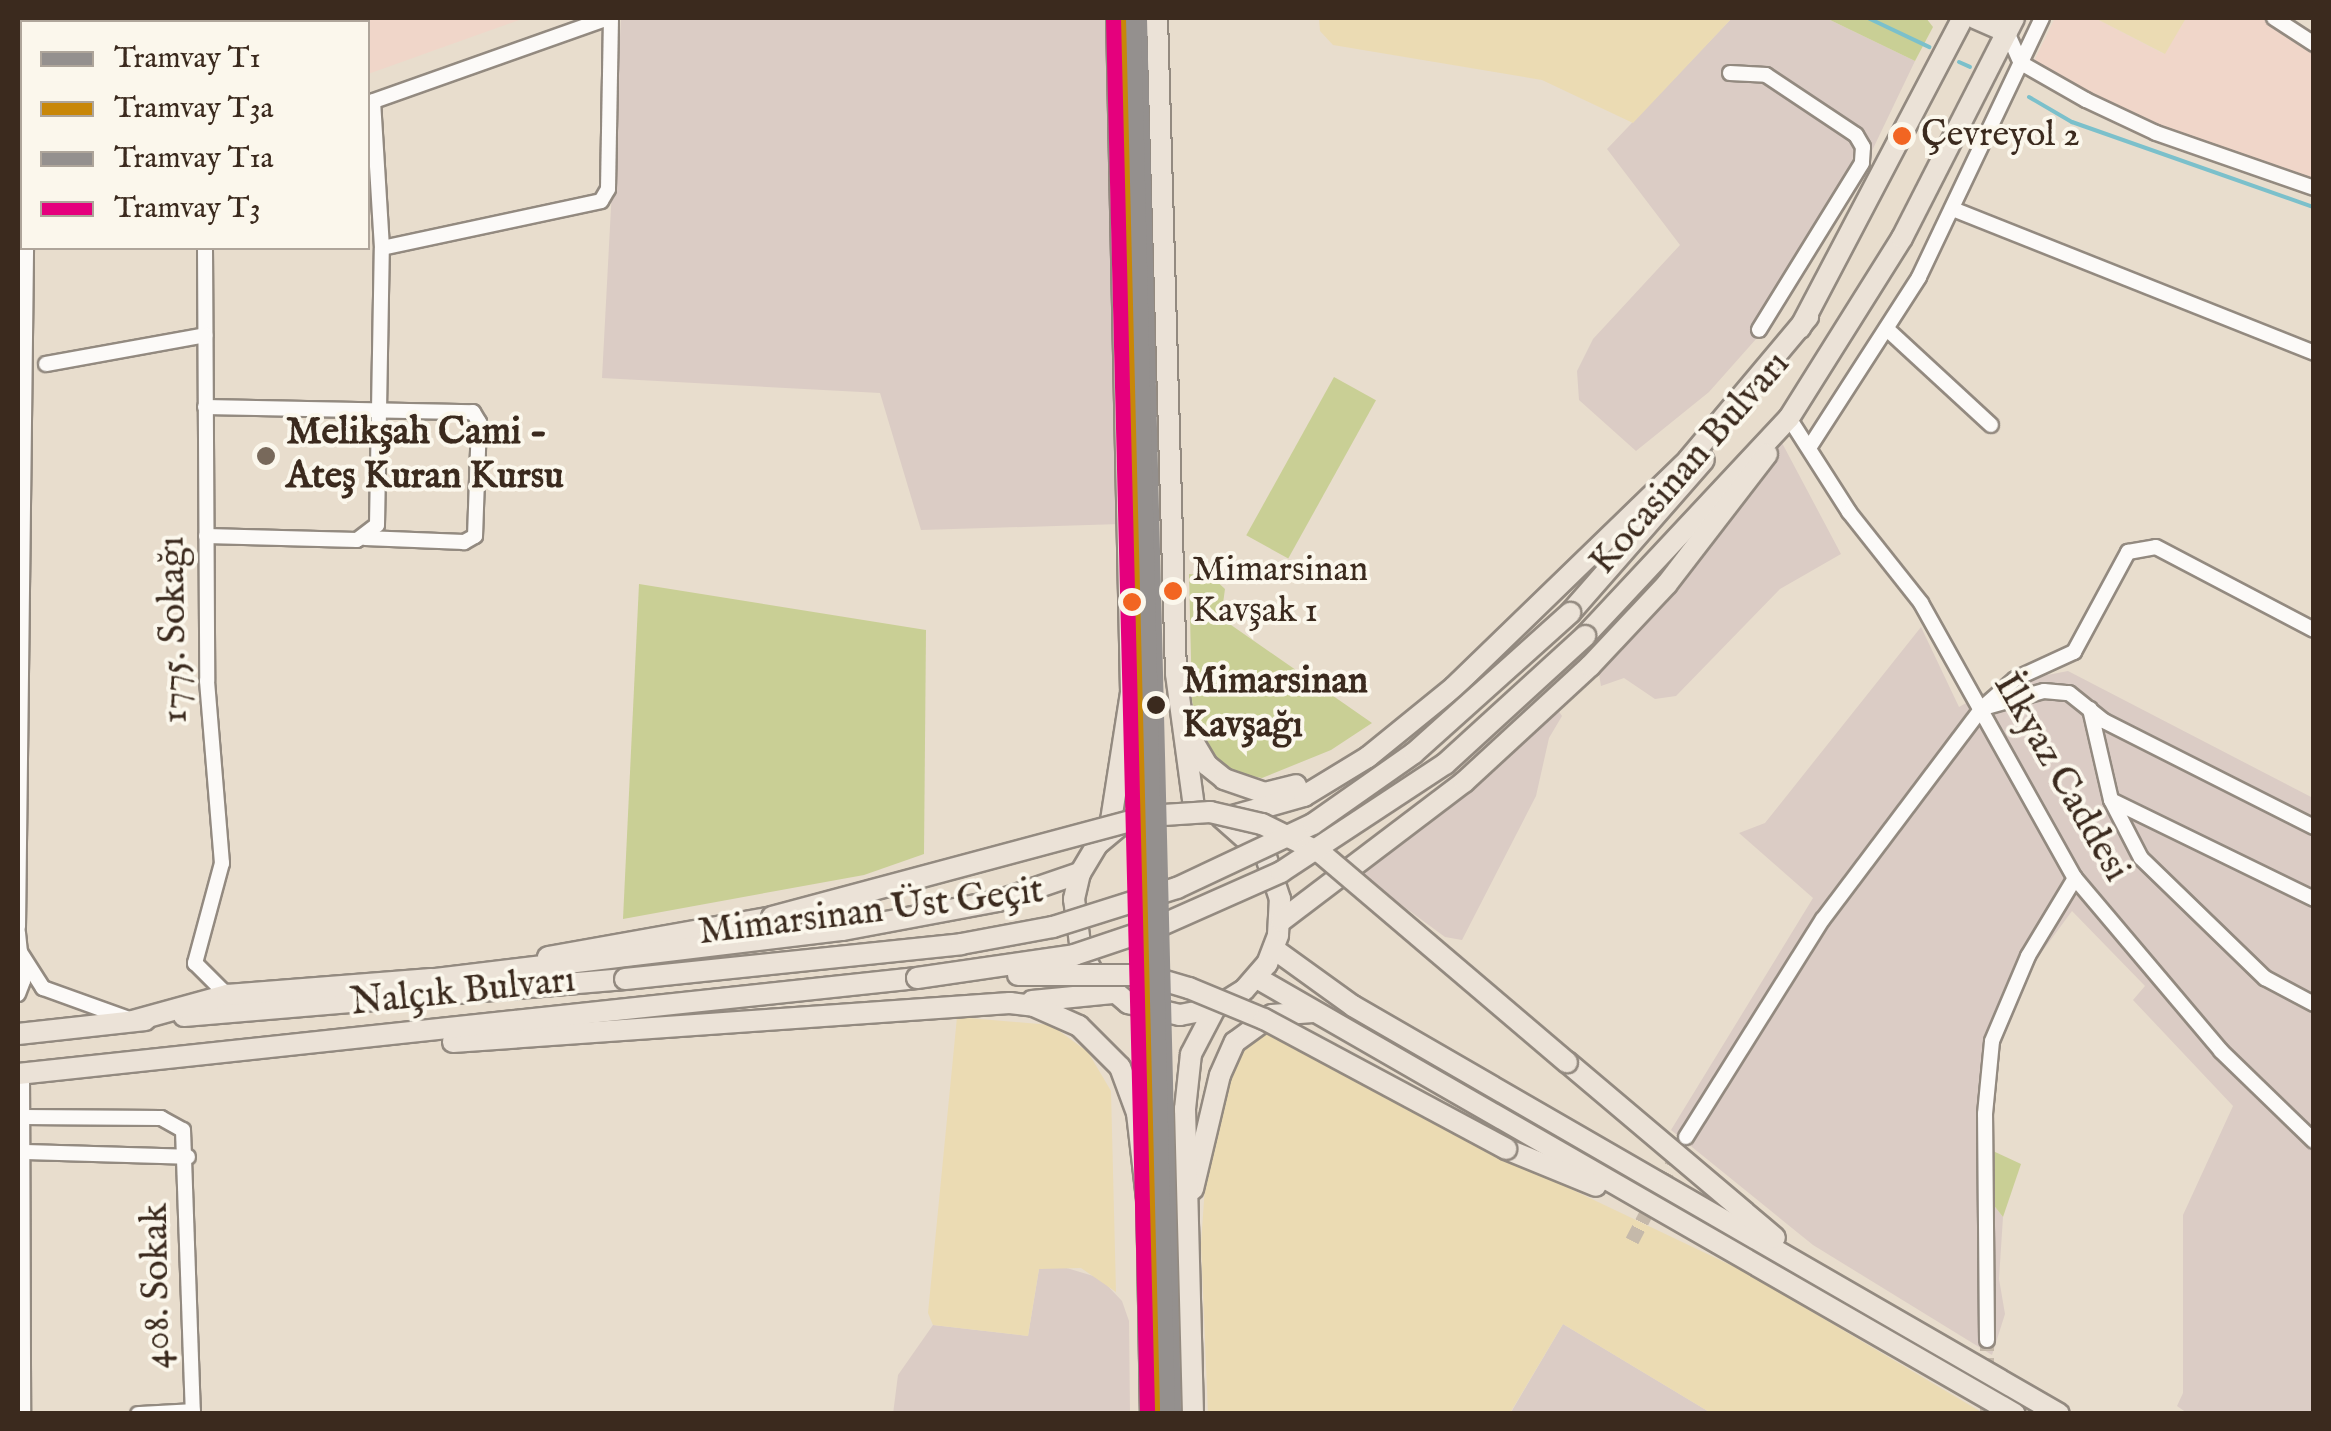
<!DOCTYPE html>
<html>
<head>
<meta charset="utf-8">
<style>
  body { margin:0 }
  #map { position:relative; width:2331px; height:1431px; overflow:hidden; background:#e8ddcd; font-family:"IM FELL English",serif }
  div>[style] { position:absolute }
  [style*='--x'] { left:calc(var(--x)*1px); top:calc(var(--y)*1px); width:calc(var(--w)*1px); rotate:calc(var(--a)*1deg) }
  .built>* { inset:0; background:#f0d6c9 }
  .industrial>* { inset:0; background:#dbccc5 }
  .green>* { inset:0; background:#c9cf95; transform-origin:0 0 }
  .sand>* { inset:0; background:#ebdbb3 }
  .stream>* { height:4px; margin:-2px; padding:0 2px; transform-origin:2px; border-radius:2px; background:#7bc0cb }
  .minor-tunnel>* { height:14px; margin-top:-7px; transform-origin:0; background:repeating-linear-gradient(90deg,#c5b9aa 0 14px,transparent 0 21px) }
  .roads { filter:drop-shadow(2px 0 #938a80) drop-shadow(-2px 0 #938a80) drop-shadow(0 2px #938a80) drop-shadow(0 -2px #938a80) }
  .minor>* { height:14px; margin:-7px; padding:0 7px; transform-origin:7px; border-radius:7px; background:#fcfaf8 }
  .highway>* { height:20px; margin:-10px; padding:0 10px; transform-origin:10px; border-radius:10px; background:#ebe2d7 }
  .bridges { filter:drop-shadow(2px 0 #938a80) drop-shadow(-2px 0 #938a80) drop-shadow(0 2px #938a80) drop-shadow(0 -2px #938a80) }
  .highway-bridge>* { height:20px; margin:-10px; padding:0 10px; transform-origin:10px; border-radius:10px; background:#ebe2d7 }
  .tram-1>* { height:15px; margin:-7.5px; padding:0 7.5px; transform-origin:7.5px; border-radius:7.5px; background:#94908e }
  .tram-2>* { height:15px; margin:-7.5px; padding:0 7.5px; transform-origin:7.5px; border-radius:7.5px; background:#c88708 }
  .tram-3>* { height:15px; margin:-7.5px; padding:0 7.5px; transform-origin:7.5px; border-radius:7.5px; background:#94908e }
  .tram-4>* { height:15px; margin:-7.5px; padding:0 7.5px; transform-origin:7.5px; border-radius:7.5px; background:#e5007d }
  .dots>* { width:28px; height:28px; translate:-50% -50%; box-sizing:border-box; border:5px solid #fbf7ec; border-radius:50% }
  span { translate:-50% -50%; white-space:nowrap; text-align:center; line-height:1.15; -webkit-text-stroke:8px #fbf7ec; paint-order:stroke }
  .bus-label { font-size:36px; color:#3b2a1e }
  .left { translate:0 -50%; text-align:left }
  .poi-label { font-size:38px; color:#3b2a1e; font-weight:700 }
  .street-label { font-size:38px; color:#3b2a1e }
  .stop-label { font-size:38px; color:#3b2a1e; font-weight:700 }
  .frame { position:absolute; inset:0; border:20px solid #3b2a1e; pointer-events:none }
  .legend { position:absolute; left:20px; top:20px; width:350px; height:230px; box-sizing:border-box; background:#fbf7ec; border:2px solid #aea59a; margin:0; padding:12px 18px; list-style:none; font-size:30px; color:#3b2a1e }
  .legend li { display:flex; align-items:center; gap:20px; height:50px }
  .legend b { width:50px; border:2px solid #aea59a }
</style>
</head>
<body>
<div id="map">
  <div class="built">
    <div style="clip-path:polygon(272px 18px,525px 18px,368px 74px,368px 22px)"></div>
    <div style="clip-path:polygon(2055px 18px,2095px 18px,2164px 54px,2186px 18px,2284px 18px,2313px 37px,2313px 191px,2030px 69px)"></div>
  </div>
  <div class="industrial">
    <div style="clip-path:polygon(621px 18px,1135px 18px,1153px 523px,921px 530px,880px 393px,602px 378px)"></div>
    <div style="clip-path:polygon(1732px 18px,1826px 18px,1915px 61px,1846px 205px,1772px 321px,1709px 392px,1636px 451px,1579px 400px,1577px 371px,1593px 339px,1680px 245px,1607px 149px)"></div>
    <div style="clip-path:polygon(1781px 441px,1841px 554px,1780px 589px,1676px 696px,1655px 699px,1624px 678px,1601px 686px,1597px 662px)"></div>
    <div style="clip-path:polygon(1921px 627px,1959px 707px,2000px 684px,2068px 671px,2313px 798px,2313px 1413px,2187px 1413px,2177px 1406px,2183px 1393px,2183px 1215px,2233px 1106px,2133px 1000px,2145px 986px,2072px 911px,2030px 968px,1995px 1060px,1992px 1203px,2003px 1217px,1999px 1279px,2005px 1314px,1992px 1355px,1813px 1245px,1671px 1130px,1813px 898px,1739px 833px,1765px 823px)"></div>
    <div style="clip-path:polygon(1554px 704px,1562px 716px,1549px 738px,1536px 796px,1462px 940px,1445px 937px,1358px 873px)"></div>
    <div style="clip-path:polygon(1060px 1266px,1100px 1278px,1122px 1301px,1129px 1321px,1130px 1413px,893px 1414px,898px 1375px,933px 1325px,1028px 1336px,1039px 1269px)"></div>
    <div style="clip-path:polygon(1563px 1324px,1711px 1413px,1510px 1414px)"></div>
  </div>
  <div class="green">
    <div style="clip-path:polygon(1826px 18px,1926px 18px,1933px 27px,1915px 61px)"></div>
    <div style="left:1334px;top:377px;width:48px;height:181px;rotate:29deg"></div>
    <div style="clip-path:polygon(1189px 574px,1211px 576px,1225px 589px,1221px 618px,1372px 723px,1331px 750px,1262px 778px,1235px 773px,1213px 757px,1197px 728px,1192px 700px)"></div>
    <div style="clip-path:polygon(639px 584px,926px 630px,924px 854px,864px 875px,623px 919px)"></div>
    <div style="clip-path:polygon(1993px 1151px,2021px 1164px,2003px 1217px,1992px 1203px)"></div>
  </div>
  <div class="sand">
    <div style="clip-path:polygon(1319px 18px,1732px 18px,1633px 123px,1542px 80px,1333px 45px,1320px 31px)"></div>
    <div style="clip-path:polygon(2095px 18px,2186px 18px,2165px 54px)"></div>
    <div style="clip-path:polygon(957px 1017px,1051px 1025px,1088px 1052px,1111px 1091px,1116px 1292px,1081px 1268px,1039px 1269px,1028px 1336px,933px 1325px,928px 1313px)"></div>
    <div style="clip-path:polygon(1263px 1029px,1434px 1124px,1741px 1270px,1983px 1413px,1711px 1413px,1563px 1324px,1510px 1413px,1208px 1414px,1201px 1244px,1207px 1157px,1237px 1054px)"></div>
  </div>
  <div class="stream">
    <div style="--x:1868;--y:18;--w:68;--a:25.4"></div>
    <div style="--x:1959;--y:62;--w:12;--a:24"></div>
    <div style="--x:2029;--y:97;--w:50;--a:30.2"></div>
    <div style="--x:2072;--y:122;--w:256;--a:19.4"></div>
  </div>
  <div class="minor-tunnel">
    <div style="--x:1632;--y:1241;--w:106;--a:-62.5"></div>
    <div style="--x:1987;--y:1414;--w:74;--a:-90"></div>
  </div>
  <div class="roads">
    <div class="minor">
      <div style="--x:2274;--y:18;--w:48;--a:33"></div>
      <div style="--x:2007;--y:32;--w:34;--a:66"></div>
      <div style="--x:2021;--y:63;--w:75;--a:29.6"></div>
      <div style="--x:2086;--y:100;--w:77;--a:25.2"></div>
      <div style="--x:2156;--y:133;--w:167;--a:19.2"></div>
      <div style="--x:1730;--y:73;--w:36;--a:3"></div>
      <div style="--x:1766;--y:75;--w:108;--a:33.7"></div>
      <div style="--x:1856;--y:135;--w:14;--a:60"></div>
      <div style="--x:1863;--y:147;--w:16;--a:94"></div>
      <div style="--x:1862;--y:163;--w:196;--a:121.7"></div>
      <div style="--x:368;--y:103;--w:255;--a:-19.5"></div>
      <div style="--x:18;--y:105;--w:22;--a:80"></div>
      <div style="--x:1953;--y:209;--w:389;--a:21.7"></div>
      <div style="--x:205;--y:248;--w:433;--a:89.7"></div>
      <div style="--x:207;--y:681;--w:183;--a:85.3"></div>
      <div style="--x:222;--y:863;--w:104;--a:105.1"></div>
      <div style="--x:195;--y:963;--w:45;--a:45"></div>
      <div style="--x:382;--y:248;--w:224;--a:-12.1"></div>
      <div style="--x:601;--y:201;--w:14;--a:-60"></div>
      <div style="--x:608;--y:189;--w:171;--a:-89"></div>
      <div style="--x:1888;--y:330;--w:140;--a:42.7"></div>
      <div style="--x:46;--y:364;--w:162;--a:-10.3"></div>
      <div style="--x:205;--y:407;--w:268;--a:1.1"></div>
      <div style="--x:473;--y:412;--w:12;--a:59"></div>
      <div style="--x:479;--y:422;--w:114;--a:92"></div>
      <div style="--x:475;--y:536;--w:13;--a:151"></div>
      <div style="--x:464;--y:542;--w:99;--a:-177.7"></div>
      <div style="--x:1789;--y:418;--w:112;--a:57.4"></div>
      <div style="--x:1849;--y:512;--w:116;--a:51.6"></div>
      <div style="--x:1921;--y:603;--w:315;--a:60.8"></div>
      <div style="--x:2075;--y:878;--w:226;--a:49.8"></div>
      <div style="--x:2221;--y:1051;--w:129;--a:44.1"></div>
      <div style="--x:1809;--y:448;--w:203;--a:-57.2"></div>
      <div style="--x:1919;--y:277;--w:287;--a:-64.6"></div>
      <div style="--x:206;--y:536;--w:151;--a:1.5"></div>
      <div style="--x:357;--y:540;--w:25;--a:-37"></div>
      <div style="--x:377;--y:525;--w:277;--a:-89"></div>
      <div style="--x:382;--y:248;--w:147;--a:-93.5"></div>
      <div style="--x:1983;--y:708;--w:63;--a:-15.6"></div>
      <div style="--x:2044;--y:691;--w:25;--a:5"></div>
      <div style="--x:2069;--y:693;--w:45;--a:38.7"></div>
      <div style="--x:2104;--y:721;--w:235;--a:26.8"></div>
      <div style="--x:2090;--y:709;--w:93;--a:77"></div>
      <div style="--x:2111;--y:800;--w:226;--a:26"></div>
      <div style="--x:2111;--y:800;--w:65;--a:62.7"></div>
      <div style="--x:2141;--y:858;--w:173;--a:44.1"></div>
      <div style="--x:2265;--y:978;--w:55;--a:28"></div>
      <div style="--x:18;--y:927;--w:679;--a:-89.32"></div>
      <div style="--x:18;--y:933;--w:48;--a:84.1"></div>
      <div style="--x:23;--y:981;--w:14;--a:111"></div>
      <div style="--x:20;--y:952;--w:43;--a:57.4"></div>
      <div style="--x:43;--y:988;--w:91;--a:19.8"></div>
      <div style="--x:22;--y:1074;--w:340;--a:89.8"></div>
      <div style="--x:23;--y:1117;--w:138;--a:0.4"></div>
      <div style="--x:161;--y:1118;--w:25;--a:29"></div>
      <div style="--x:183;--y:1130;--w:284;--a:88"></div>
      <div style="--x:1686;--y:1137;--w:257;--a:-57.9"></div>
      <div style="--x:1823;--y:919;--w:263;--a:-53"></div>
      <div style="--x:1981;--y:709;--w:45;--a:-41.4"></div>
      <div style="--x:2015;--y:679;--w:65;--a:-24.6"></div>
      <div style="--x:2074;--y:652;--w:114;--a:-61.6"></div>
      <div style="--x:2128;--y:552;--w:28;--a:-10"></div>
      <div style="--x:2156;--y:547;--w:178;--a:27.7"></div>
      <div style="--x:24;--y:1152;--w:164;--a:1.7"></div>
      <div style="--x:1987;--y:1340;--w:226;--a:-90.5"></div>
      <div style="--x:1985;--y:1114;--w:73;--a:-84.5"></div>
      <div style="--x:1992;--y:1041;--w:92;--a:-67"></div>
      <div style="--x:2028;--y:956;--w:91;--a:-58.9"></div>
      <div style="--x:138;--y:1414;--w:55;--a:-3.1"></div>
    </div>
    <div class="highway">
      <div style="--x:1157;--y:18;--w:656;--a:88.34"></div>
      <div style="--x:1176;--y:674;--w:135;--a:82.3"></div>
      <div style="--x:1975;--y:18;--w:35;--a:24"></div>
      <div style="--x:1800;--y:328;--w:350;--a:-62.3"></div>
      <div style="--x:1570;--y:613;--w:203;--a:-48.8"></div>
      <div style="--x:1585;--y:636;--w:299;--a:-46.9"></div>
      <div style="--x:1789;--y:418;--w:213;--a:-57.9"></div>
      <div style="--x:1902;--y:238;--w:247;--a:-63"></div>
      <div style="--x:1185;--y:728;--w:43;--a:59.3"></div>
      <div style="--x:1207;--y:765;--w:22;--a:39"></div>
      <div style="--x:1224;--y:779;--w:43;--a:18.9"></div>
      <div style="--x:1265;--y:793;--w:32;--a:-14"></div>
      <div style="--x:1233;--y:816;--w:74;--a:-15.7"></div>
      <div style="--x:1304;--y:796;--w:75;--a:-31.4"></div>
      <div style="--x:1368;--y:757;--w:111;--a:-39.1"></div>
      <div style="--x:1454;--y:687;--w:326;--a:-44.1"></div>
      <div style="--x:1688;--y:460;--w:187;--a:-50"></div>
      <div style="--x:1123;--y:823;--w:34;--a:140"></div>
      <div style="--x:1097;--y:845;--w:33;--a:121"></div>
      <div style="--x:1080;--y:873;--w:27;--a:103"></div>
      <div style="--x:1074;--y:899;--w:52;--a:82.3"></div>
      <div style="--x:1081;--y:951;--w:26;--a:61"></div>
      <div style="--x:1094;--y:974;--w:45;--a:40.5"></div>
      <div style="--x:1128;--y:1003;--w:53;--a:13"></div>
      <div style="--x:1180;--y:1015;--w:36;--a:-11"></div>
      <div style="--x:1215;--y:1008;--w:34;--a:-32"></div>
      <div style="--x:1244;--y:990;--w:35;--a:-49"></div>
      <div style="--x:1267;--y:964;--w:31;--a:-69"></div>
      <div style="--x:1278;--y:935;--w:36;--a:-87"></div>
      <div style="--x:1280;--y:899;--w:44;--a:-108.4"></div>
      <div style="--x:1266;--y:857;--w:60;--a:-138.4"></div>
      <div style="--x:1109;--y:833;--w:143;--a:-81.1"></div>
      <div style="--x:1131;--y:692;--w:674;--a:-91.19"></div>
      <div style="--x:1281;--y:921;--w:230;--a:-37.2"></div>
      <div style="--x:1464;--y:782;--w:171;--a:-42.6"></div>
      <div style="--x:1590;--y:666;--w:112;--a:-46.8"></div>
      <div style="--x:1667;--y:584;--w:164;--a:-52.4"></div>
      <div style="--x:1274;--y:949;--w:97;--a:35.8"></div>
      <div style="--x:1353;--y:1006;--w:815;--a:30.02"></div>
      <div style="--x:548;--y:957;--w:228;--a:-10.1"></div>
      <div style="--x:1257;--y:978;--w:874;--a:29.91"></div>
      <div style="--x:419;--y:981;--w:427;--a:-6.9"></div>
      <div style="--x:843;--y:930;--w:158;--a:-10.6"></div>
      <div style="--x:998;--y:901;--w:87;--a:-18.9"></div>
      <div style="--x:1032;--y:1001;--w:81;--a:-5.6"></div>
      <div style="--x:1144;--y:1010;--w:112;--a:89"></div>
      <div style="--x:184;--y:1016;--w:443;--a:-4.8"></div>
      <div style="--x:133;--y:1021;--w:98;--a:-15.5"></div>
      <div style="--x:227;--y:995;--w:205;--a:-4.5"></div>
      <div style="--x:18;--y:1034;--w:128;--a:-6.3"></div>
      <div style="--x:453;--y:1042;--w:558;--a:-4.01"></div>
      <div style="--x:1010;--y:1003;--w:24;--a:7"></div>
      <div style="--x:1034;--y:1006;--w:49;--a:24"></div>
      <div style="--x:1079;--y:1026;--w:58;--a:45"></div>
      <div style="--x:1120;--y:1067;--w:49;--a:69.7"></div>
      <div style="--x:1137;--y:1113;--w:88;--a:83.4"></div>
      <div style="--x:1567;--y:1062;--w:272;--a:40.2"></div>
      <div style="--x:18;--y:1074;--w:904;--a:-6.1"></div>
      <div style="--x:1506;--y:1149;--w:97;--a:22.3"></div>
      <div style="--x:1193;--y:1189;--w:117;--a:-76.7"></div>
      <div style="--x:1220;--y:1075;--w:36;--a:-66"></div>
      <div style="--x:1235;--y:1042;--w:46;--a:-36.1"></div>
      <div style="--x:1272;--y:1015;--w:41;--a:-4.2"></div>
      <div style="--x:1147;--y:1191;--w:223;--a:89"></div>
      <div style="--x:1193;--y:1414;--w:305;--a:-91.5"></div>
      <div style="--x:1185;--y:1109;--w:55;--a:-83.8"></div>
      <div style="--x:1191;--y:1054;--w:52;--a:-62.4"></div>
    </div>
  </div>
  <div class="bridges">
    <div class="highway-bridge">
      <div style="--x:772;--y:917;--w:389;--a:-15"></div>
      <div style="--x:1148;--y:816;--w:62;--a:-3.7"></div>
      <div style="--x:1210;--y:812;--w:53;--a:13"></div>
      <div style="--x:1262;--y:824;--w:66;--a:26.2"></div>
      <div style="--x:1321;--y:853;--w:323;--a:40.4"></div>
      <div style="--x:1018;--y:975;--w:127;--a:0"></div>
      <div style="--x:1145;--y:975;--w:46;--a:16.5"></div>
      <div style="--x:1189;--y:988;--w:81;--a:22.5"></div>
      <div style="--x:1264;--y:1019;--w:275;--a:28.2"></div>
      <div style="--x:917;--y:978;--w:159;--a:-8.3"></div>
      <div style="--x:1074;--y:955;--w:88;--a:-18.6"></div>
      <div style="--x:1157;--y:927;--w:136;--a:-23.9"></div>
      <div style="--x:1281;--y:872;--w:196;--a:-33.4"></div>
      <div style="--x:1445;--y:764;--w:190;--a:-42.4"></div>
      <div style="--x:625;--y:979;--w:338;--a:-5.9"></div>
      <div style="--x:961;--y:944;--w:94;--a:-10.5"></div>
      <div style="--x:1053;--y:927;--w:130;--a:-17.5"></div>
      <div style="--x:1177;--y:888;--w:150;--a:-25.2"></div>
      <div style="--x:1313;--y:824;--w:123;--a:-35.1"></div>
      <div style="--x:1414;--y:753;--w:210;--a:-41.9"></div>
    </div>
  </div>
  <div class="tram-1">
    <div style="--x:1139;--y:18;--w:1396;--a:88.6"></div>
  </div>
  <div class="tram-2">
    <div style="--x:1119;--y:18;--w:1396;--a:88.6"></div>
  </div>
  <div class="tram-3">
    <div style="--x:1133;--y:18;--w:1396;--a:88.6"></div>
  </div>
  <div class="tram-4">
    <div style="--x:1113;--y:18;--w:1396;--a:88.6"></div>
  </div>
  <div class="dots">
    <div style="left:1902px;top:136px;background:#f26522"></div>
    <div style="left:266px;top:456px;background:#78695b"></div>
    <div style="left:1173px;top:591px;background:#f26522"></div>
    <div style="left:1132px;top:602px;background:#f26522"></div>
    <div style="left:1156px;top:705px;background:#3b2a1e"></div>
  </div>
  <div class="bus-label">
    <span class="left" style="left:1921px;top:136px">Çevreyol 2</span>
    <span class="left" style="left:1192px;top:591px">Mimarsinan<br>Kavşak 1</span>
  </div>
  <div class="poi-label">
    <span class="left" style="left:286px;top:456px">Melikşah Cami -<br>Ateş Kuran Kursu</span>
  </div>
  <div class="street-label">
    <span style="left:1691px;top:464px;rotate:-49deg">Kocasinan Bulvarı</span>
    <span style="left:175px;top:630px;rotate:-91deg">1775. Sokağı</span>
    <span style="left:2060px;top:778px;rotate:60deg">İlkyaz Caddesi</span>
    <span style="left:871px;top:913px;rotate:-7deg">Mimarsinan Üst Geçit</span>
    <span style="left:463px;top:993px;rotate:-6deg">Nalçık Bulvarı</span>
    <span style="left:158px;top:1286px;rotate:-91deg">408. Sokak</span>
  </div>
  <div class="stop-label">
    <span class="left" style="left:1182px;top:705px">Mimarsinan<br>Kavşağı</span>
  </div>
  <div class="frame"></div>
  <ul class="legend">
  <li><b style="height:12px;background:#94908e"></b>Tramvay T1</li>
  <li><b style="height:12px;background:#c88708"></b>Tramvay T3a</li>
  <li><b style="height:12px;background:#94908e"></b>Tramvay T1a</li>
  <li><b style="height:12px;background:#e5007d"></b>Tramvay T3</li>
  </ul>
</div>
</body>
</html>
